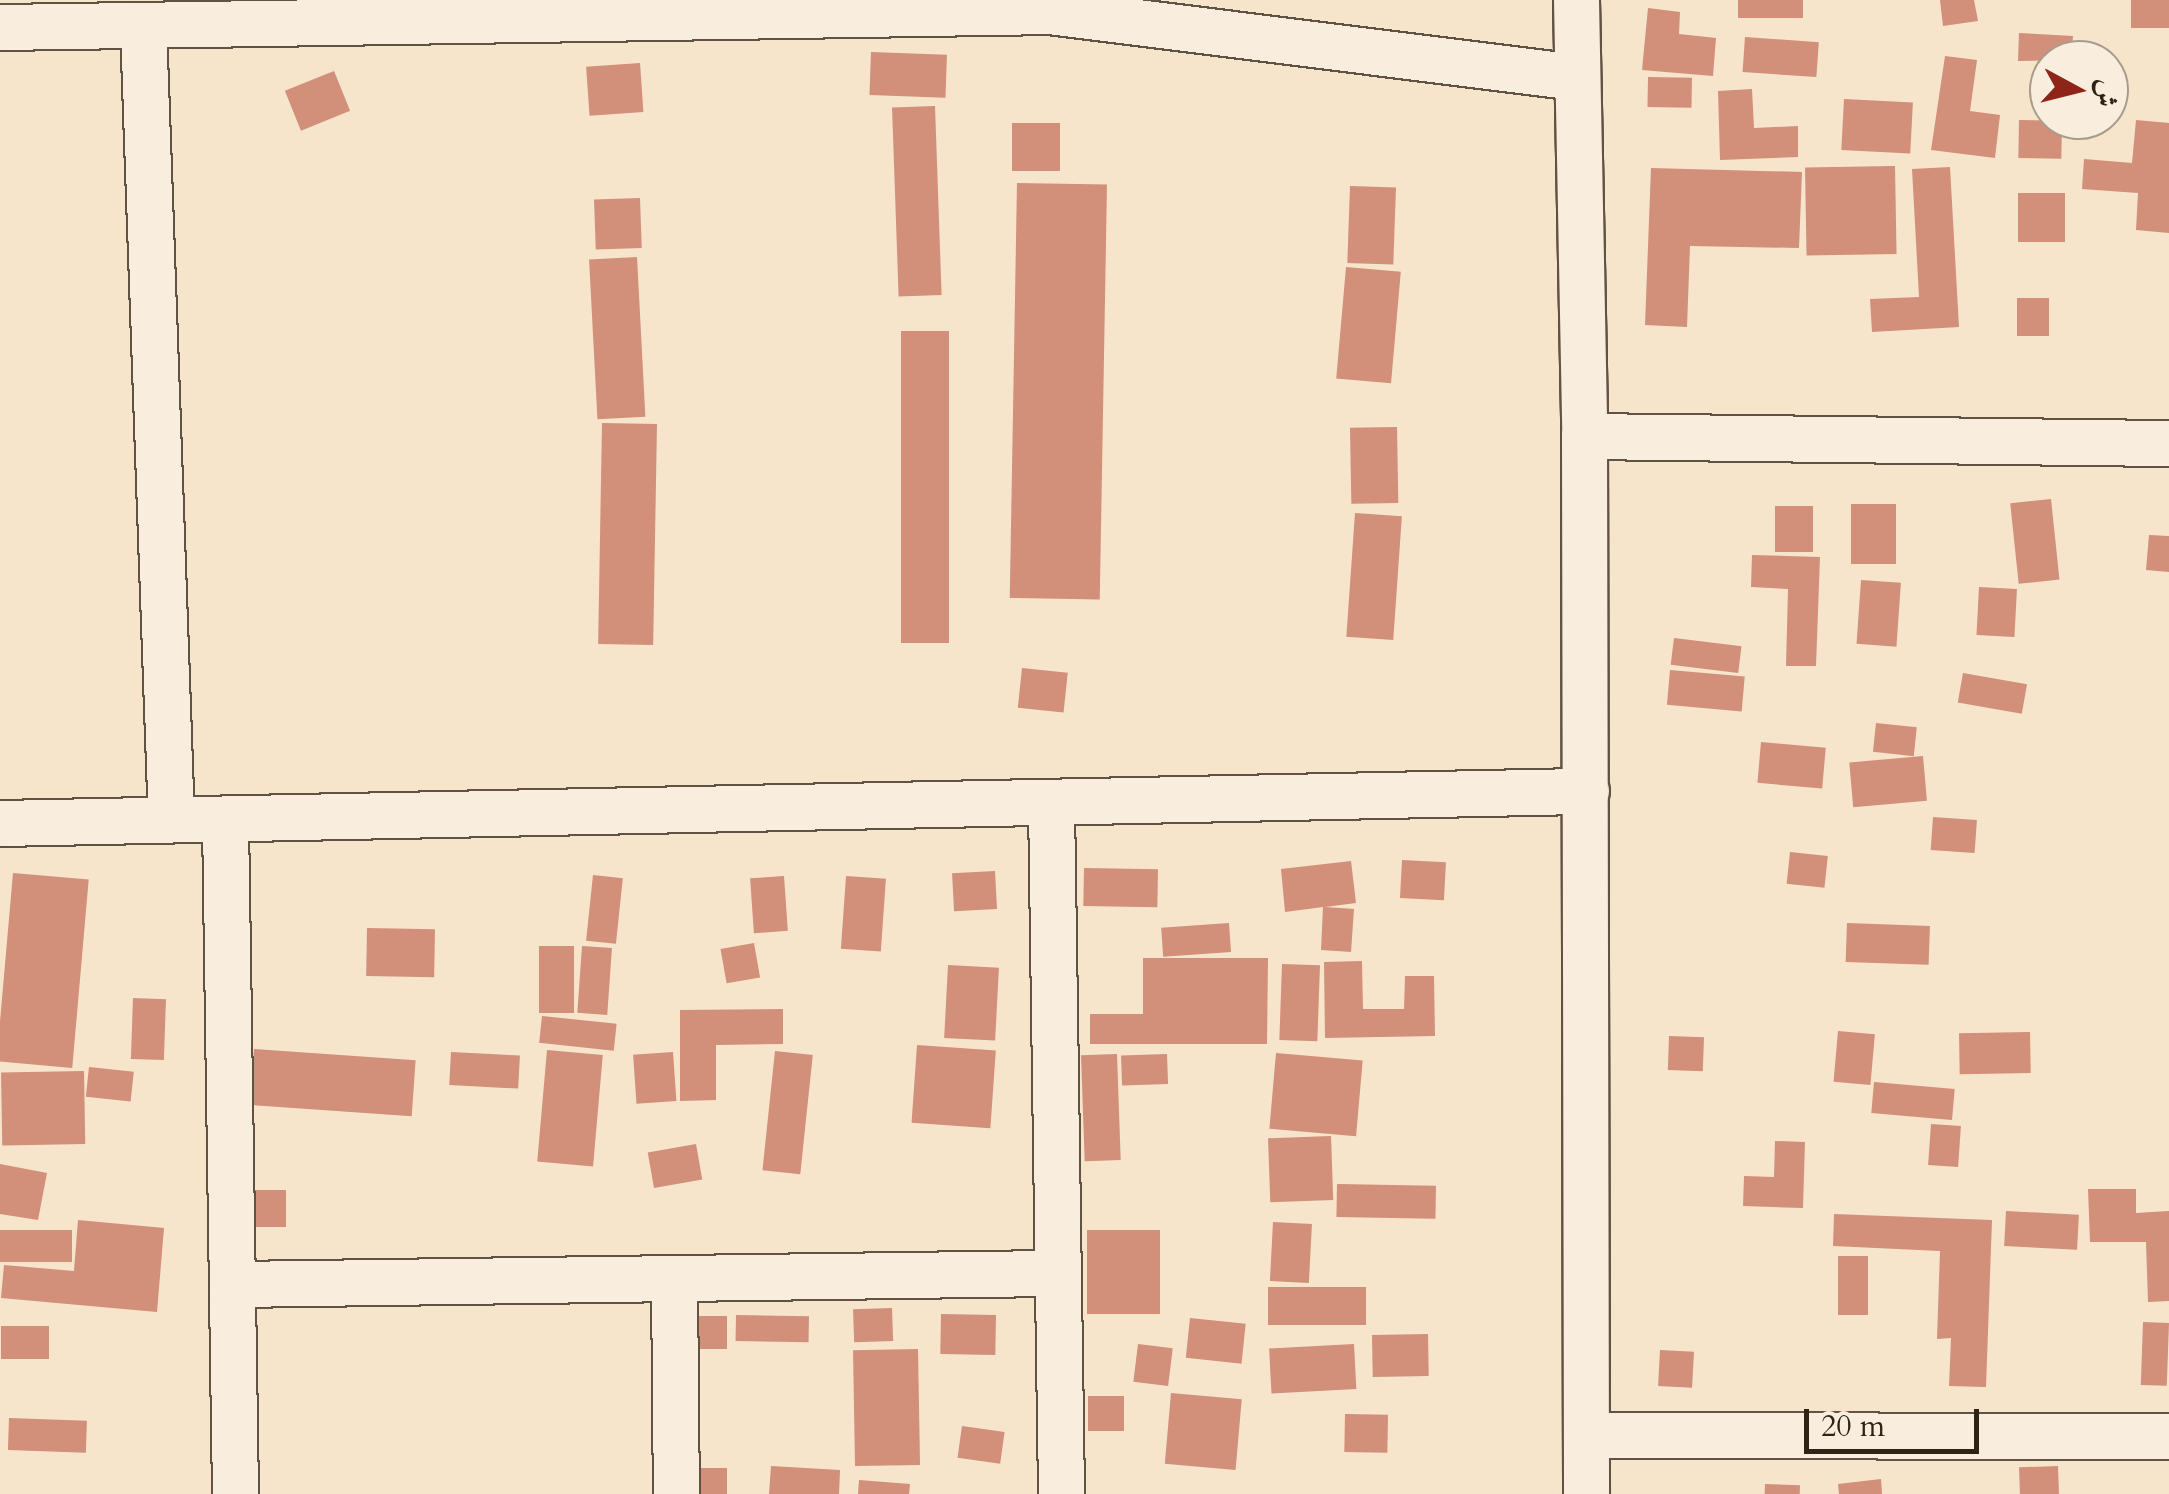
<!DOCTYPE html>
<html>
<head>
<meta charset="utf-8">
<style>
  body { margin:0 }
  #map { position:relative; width:2169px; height:1494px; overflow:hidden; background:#f6e4cb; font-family:Cardo,Amiri,serif }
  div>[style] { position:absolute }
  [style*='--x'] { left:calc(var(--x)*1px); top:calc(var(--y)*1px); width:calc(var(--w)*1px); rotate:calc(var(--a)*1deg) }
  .building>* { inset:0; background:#d28f79; transform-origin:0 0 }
  .roads { filter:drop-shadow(2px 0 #615343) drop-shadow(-2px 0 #615343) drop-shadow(0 2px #615343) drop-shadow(0 -2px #615343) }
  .street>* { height:45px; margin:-22.5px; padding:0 22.5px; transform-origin:22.5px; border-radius:22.5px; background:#f9eddd }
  span { translate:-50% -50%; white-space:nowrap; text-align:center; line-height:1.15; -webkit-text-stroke:10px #f9eddd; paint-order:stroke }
  .north { position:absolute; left:2029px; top:40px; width:100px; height:100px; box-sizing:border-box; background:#f9eddd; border:2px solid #a89c8d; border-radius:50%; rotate:97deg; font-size:28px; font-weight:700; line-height:40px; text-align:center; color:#2f2316 }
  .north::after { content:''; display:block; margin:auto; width:35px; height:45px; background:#8f2418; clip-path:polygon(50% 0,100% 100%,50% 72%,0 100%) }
  .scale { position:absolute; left:1804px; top:1409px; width:175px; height:45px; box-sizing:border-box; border:5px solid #2f2316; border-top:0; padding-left:12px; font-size:30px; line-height:35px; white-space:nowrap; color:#2f2316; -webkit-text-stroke:8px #f9eddd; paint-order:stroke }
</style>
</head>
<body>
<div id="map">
  <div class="building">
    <div style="left:1738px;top:0;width:65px;height:18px"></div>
    <div style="clip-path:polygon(1940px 0,1974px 0,1978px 21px,1943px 26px)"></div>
    <div style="left:2131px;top:0;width:38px;height:28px"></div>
    <div style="clip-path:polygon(1648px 8px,1680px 12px,1679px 34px,1716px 38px,1713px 76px,1642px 70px)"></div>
    <div style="clip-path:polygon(2019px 33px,2073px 36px,2071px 60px,2018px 61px)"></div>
    <div style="left:1745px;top:37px;width:74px;height:35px;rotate:4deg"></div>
    <div style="left:871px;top:52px;width:76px;height:43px;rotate:2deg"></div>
    <div style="clip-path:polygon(1945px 56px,1977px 60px,1970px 111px,2000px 115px,1995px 158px,1931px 150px)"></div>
    <div style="left:640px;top:63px;width:49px;height:54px;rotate:86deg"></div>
    <div style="left:334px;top:71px;width:43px;height:53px;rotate:68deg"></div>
    <div style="left:1648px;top:77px;width:44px;height:30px;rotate:1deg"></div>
    <div style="clip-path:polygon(1752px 89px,1754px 128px,1798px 126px,1798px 157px,1720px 160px,1718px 91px)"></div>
    <div style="left:1844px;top:99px;width:69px;height:51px;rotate:3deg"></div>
    <div style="left:935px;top:106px;width:189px;height:43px;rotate:88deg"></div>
    <div style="left:2019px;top:120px;width:43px;height:38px;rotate:1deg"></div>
    <div style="clip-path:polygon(2136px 120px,2169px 123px,2169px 233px,2136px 230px,2138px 193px,2082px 189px,2084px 159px,2132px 163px)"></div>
    <div style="left:1012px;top:123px;width:48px;height:48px"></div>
    <div style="left:1895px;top:166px;width:88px;height:90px;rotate:89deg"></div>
    <div style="clip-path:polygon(1950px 167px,1959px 327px,1872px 332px,1870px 299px,1919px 297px,1912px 169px)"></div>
    <div style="clip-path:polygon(1651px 168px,1802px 172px,1799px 248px,1690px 246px,1687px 327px,1645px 325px)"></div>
    <div style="left:1017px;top:183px;width:90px;height:415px;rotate:1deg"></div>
    <div style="left:1350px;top:186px;width:46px;height:77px;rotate:2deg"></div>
    <div style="left:2018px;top:193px;width:47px;height:49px"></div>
    <div style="left:640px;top:198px;width:50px;height:46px;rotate:88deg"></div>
    <div style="left:637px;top:257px;width:160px;height:48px;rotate:87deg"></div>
    <div style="left:1346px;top:267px;width:55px;height:112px;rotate:5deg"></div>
    <div style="left:2017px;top:298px;width:32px;height:38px"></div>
    <div style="left:901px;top:331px;width:48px;height:312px"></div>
    <div style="left:602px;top:423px;width:55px;height:221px;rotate:1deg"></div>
    <div style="left:1397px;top:427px;width:76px;height:47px;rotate:89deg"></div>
    <div style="left:2051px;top:499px;width:81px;height:41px;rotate:84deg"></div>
    <div style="left:1851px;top:504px;width:45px;height:60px"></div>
    <div style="left:1775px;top:506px;width:38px;height:46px"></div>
    <div style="left:1355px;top:513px;width:47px;height:124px;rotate:4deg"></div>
    <div style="clip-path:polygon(2149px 535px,2169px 536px,2169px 572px,2146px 570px)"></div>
    <div style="clip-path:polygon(1752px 555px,1820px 557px,1816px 666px,1786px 666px,1788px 589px,1751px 587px)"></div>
    <div style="left:1861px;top:580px;width:40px;height:64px;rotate:4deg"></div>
    <div style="left:1979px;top:587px;width:38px;height:48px;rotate:3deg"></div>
    <div style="left:1674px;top:638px;width:68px;height:27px;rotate:7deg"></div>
    <div style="left:1022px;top:668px;width:46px;height:40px;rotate:6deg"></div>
    <div style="left:1670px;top:670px;width:75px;height:35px;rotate:5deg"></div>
    <div style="left:1963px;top:673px;width:65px;height:30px;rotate:10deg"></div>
    <div style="left:1876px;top:723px;width:41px;height:29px;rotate:6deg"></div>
    <div style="left:1761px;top:742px;width:65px;height:41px;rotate:5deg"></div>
    <div style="left:1923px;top:756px;width:45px;height:74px;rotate:85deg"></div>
    <div style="left:1933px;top:817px;width:44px;height:33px;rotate:4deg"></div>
    <div style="left:1790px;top:852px;width:38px;height:32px;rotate:6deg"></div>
    <div style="left:1402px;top:860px;width:44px;height:38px;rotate:3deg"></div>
    <div style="clip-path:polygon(1351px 861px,1356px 903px,1325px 907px,1354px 909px,1351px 952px,1321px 950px,1323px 907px,1285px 912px,1281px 869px)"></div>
    <div style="left:1084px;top:868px;width:74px;height:38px;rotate:1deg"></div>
    <div style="left:995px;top:871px;width:38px;height:43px;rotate:87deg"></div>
    <div style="left:13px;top:873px;width:76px;height:189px;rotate:5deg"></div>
    <div style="left:593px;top:875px;width:30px;height:66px;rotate:6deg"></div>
    <div style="left:784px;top:876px;width:55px;height:34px;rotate:86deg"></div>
    <div style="left:846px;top:876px;width:40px;height:73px;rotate:4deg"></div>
    <div style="left:1229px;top:923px;width:29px;height:68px;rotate:86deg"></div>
    <div style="left:1847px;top:923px;width:83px;height:39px;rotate:2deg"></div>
    <div style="left:367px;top:928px;width:68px;height:48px;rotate:1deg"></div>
    <div style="left:754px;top:943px;width:35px;height:34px;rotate:80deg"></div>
    <div style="left:539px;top:946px;width:35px;height:67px"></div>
    <div style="left:582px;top:946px;width:30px;height:67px;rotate:4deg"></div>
    <div style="clip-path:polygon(1143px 958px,1268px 958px,1267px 1044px,1090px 1044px,1090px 1014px,1143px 1014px)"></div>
    <div style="clip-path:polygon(1362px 961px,1363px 1009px,1404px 1009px,1405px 976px,1434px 976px,1435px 1036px,1325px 1038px,1324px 962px)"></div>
    <div style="left:1282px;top:964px;width:38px;height:76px;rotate:2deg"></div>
    <div style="left:948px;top:965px;width:51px;height:73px;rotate:3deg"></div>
    <div style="left:133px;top:998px;width:33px;height:61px;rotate:2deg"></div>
    <div style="clip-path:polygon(783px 1009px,783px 1044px,716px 1045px,716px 1100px,680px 1101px,680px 1010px)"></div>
    <div style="left:542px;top:1016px;width:75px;height:27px;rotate:6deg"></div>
    <div style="left:1838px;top:1031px;width:37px;height:51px;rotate:5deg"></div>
    <div style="left:2030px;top:1032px;width:41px;height:71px;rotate:89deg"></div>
    <div style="left:1669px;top:1036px;width:35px;height:34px;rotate:2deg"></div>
    <div style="left:917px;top:1045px;width:79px;height:78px;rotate:4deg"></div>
    <div style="left:254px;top:1049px;width:162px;height:56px;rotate:4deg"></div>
    <div style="left:547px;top:1050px;width:56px;height:112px;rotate:5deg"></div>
    <div style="left:775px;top:1051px;width:38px;height:120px;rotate:6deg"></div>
    <div style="left:451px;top:1052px;width:69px;height:33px;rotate:3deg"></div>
    <div style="left:673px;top:1052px;width:49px;height:40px;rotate:86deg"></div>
    <div style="left:1276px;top:1053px;width:87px;height:76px;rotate:5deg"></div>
    <div style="left:1117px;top:1054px;width:106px;height:36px;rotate:88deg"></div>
    <div style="left:1167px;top:1054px;width:30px;height:46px;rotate:88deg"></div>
    <div style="left:89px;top:1067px;width:45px;height:30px;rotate:6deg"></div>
    <div style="left:84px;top:1071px;width:73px;height:83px;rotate:89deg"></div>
    <div style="left:1874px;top:1082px;width:81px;height:31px;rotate:5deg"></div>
    <div style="left:1931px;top:1124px;width:30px;height:41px;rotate:4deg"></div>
    <div style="left:1331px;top:1136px;width:64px;height:63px;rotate:88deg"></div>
    <div style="clip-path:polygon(1775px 1141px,1805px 1142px,1803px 1208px,1743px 1206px,1744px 1176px,1774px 1177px)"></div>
    <div style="left:696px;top:1144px;width:36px;height:49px;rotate:80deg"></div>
    <div style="clip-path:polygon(0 1164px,47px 1173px,38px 1220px,0 1214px)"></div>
    <div style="left:1337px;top:1184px;width:99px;height:33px;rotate:1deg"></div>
    <div style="clip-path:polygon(2088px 1189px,2136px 1189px,2136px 1213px,2169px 1211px,2169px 1301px,2148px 1302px,2146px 1242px,2090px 1242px)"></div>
    <div style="left:286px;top:1190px;width:37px;height:36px;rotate:90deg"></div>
    <div style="left:2006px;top:1211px;width:73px;height:35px;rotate:3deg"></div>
    <div style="clip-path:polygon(1834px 1214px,1992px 1220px,1986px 1387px,1949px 1386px,1951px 1338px,1937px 1339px,1940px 1251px,1833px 1246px)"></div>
    <div style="clip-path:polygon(78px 1220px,164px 1228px,157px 1312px,1px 1298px,4px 1265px,74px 1271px)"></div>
    <div style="left:1273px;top:1222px;width:39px;height:59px;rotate:3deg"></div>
    <div style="left:0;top:1230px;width:72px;height:32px"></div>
    <div style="left:1087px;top:1230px;width:73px;height:84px"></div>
    <div style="left:1838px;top:1256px;width:30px;height:59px"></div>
    <div style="left:1268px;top:1287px;width:98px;height:38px"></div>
    <div style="left:892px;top:1308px;width:33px;height:39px;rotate:88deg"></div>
    <div style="left:941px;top:1314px;width:55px;height:40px;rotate:1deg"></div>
    <div style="left:736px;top:1315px;width:73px;height:26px;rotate:1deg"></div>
    <div style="left:727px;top:1316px;width:33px;height:35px;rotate:90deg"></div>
    <div style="left:1190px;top:1318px;width:56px;height:40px;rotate:6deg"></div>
    <div style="left:2143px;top:1322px;width:26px;height:63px;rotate:2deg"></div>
    <div style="left:1px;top:1326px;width:48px;height:33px"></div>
    <div style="left:1428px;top:1334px;width:42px;height:56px;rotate:89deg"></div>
    <div style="left:1138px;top:1344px;width:35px;height:38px;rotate:7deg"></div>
    <div style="left:1354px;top:1344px;width:45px;height:85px;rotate:87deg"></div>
    <div style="left:918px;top:1349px;width:116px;height:65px;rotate:89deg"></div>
    <div style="left:1660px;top:1350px;width:34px;height:36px;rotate:3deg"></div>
    <div style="left:1171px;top:1393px;width:71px;height:71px;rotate:5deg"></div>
    <div style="left:1088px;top:1396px;width:36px;height:35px"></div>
    <div style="left:1345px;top:1414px;width:43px;height:38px;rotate:1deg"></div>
    <div style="left:9px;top:1418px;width:78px;height:32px;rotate:2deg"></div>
    <div style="left:962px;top:1426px;width:43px;height:32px;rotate:8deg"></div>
    <div style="clip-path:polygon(771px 1466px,840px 1470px,839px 1494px,769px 1494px)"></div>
    <div style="left:2058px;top:1466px;width:28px;height:39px;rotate:88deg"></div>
    <div style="left:693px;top:1468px;width:34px;height:26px"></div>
    <div style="clip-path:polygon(1881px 1479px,1882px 1494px,1839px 1494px,1838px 1484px)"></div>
    <div style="clip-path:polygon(859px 1480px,910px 1484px,909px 1494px,858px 1494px)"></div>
    <div style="left:1765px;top:1484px;width:35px;height:10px;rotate:2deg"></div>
  </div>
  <div class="roads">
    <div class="street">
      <div style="--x:1576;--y:0;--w:436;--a:88.9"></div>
      <div style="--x:1584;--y:436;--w:1058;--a:89.89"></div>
      <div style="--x:0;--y:27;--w:1049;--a:-0.87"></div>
      <div style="--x:1049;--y:11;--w:531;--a:7.14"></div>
      <div style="--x:143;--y:27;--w:793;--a:87.98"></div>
      <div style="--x:1584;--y:436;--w:585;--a:0.69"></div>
      <div style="--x:1051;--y:802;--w:692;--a:89.17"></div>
      <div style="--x:225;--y:820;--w:674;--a:89.15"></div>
      <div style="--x:0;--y:823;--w:1586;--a:-1.16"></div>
      <div style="--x:674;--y:1279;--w:215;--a:89.5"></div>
      <div style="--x:233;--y:1284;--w:823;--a:-0.77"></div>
      <div style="--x:1586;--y:1435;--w:583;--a:0.1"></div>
    </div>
  </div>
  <div class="north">ش</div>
  <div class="scale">20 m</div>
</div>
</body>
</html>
